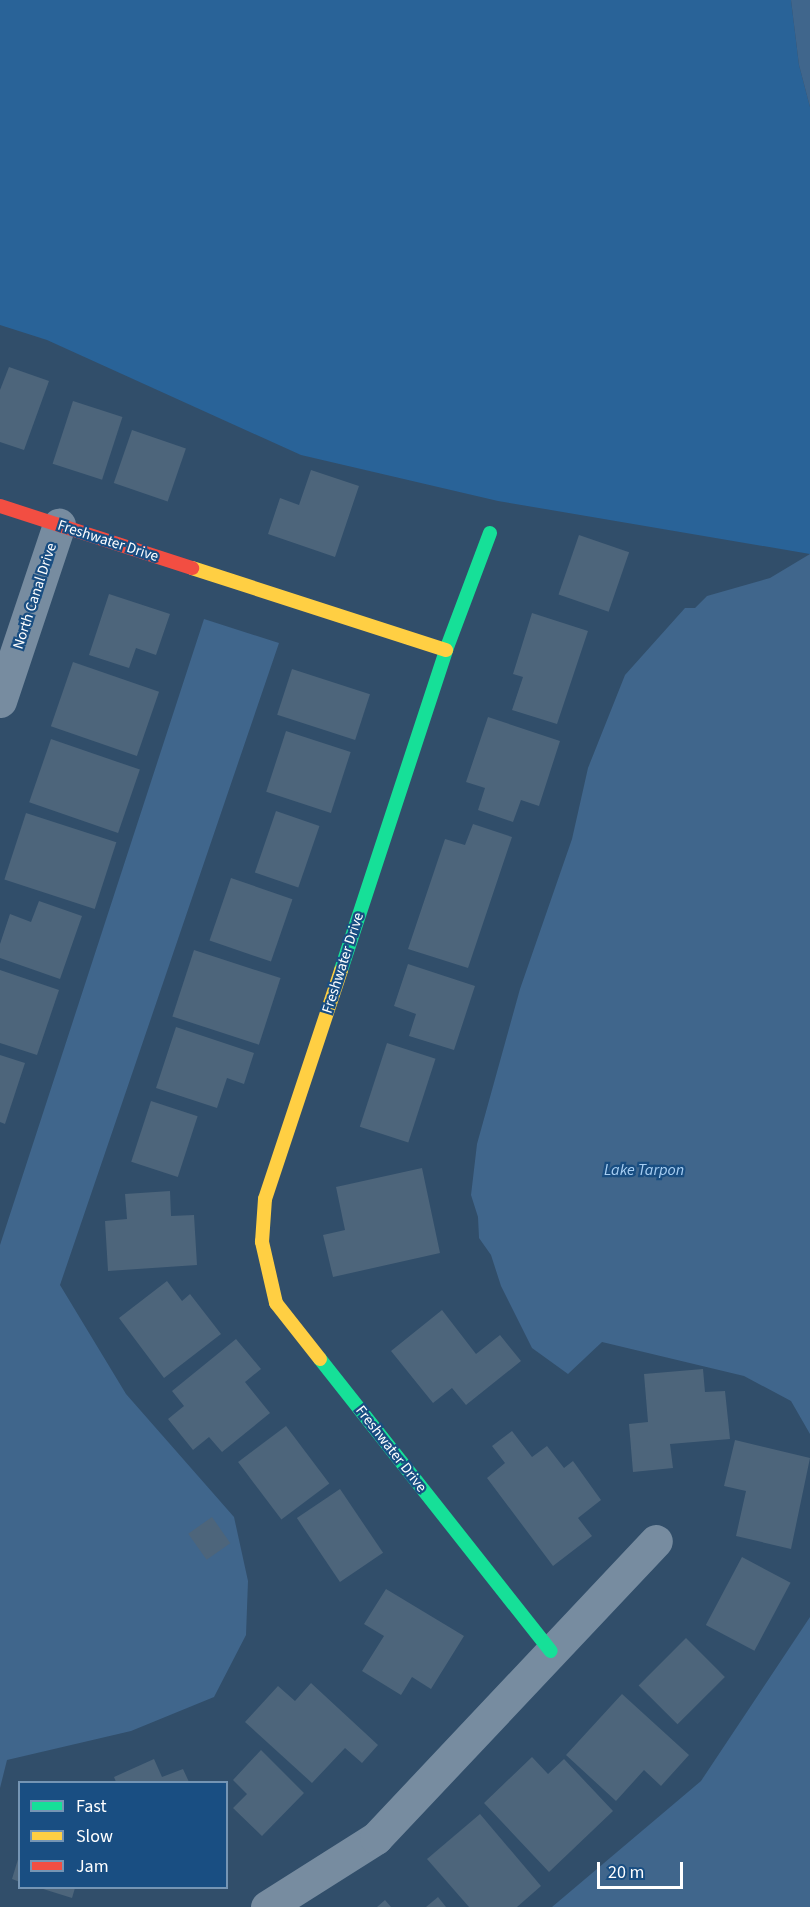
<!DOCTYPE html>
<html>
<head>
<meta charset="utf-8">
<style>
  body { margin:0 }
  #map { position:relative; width:810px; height:1907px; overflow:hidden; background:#314e6a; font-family:"Source Sans 3",sans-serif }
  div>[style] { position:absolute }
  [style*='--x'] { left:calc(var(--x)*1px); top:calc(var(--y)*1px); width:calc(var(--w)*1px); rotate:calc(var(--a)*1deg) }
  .green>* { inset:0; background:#296398 }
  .water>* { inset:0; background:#40668c }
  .building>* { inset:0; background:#4d657b; transform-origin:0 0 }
  .street>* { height:33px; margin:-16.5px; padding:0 16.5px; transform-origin:16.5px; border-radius:16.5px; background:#778ca0 }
  .fast>* { height:14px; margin:-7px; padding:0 7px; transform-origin:7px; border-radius:7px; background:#16e098 }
  .slow>* { height:14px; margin:-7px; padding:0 7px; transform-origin:7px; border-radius:7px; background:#ffcf43 }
  .jam>* { height:14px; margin:-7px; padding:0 7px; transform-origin:7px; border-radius:7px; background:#f24e42 }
  span { translate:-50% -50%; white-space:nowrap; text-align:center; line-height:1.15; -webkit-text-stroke:4.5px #194e82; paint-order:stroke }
  .street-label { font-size:15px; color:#fff }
  .water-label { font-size:16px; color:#a8cff3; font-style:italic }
  .legend { position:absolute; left:18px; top:1781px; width:210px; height:108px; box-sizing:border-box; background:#194e82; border:2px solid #7595b4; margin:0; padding:8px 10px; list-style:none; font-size:18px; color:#fff }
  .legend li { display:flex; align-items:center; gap:12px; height:30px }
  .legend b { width:30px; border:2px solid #7595b4 }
  .scale { position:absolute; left:597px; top:1862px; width:86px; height:27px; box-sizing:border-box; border:3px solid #fff; border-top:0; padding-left:8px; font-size:18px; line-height:21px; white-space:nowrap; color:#fff; -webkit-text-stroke:4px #194e82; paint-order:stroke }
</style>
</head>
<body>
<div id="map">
  <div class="green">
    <div style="clip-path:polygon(0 0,791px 0,799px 65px,810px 107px,810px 554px,498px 501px,301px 455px,47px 340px,0 325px)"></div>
  </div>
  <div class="water">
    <div style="clip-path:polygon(791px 0,810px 0,810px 107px,799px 65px)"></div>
    <div style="clip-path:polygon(810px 554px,810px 1434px,791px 1401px,744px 1376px,602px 1342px,568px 1374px,532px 1348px,501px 1286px,491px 1255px,479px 1238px,478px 1217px,471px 1195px,477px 1144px,520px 989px,572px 839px,588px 768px,625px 675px,685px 608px,695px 608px,707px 596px,770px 578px)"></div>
    <div style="clip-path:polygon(204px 619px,279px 643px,60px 1285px,126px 1394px,234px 1517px,248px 1581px,246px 1635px,214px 1697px,131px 1731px,7px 1760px,0 1788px,0 1245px)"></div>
    <div style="clip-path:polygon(810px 1617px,810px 1907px,552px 1907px,701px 1781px)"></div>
  </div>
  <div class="building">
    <div style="clip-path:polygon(9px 367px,49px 381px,24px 450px,0 442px,0 390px)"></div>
    <div style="left:73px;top:401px;width:52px;height:66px;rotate:18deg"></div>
    <div style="left:132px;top:430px;width:57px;height:56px;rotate:19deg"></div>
    <div style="clip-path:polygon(311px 470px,359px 486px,335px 557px,268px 534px,280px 498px,299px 505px)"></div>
    <div style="left:579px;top:535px;width:53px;height:63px;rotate:19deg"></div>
    <div style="clip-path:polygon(109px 594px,170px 614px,156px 655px,136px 648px,129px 668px,89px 655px)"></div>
    <div style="clip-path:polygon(532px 613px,588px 631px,557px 724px,512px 710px,523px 677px,513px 674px)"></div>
    <div style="left:73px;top:662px;width:91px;height:68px;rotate:19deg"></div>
    <div style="left:292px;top:669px;width:82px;height:48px;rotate:18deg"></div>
    <div style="clip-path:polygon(488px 717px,560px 741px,539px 806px,521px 800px,513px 822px,478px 810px,485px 788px,466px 782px)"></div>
    <div style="left:286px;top:731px;width:68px;height:64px;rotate:18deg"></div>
    <div style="left:51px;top:739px;width:94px;height:67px;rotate:19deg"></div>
    <div style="left:276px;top:811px;width:46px;height:65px;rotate:19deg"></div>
    <div style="left:26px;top:813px;width:95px;height:70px;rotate:18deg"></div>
    <div style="clip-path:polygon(473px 824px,512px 837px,468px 968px,408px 949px,445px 839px,465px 845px)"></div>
    <div style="left:231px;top:878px;width:65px;height:66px;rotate:19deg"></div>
    <div style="clip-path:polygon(39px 901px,82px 916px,60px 979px,0 958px,0 944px,10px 914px,31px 922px)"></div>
    <div style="left:194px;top:950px;width:91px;height:70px;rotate:18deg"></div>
    <div style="clip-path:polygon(408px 964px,475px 986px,454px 1050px,409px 1036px,416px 1014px,394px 1006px)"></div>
    <div style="clip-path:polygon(0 970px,59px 990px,37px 1055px,0 1043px)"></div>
    <div style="clip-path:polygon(176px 1027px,254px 1053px,244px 1084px,227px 1078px,217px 1108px,156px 1088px)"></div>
    <div style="left:387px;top:1043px;width:51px;height:88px;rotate:18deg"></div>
    <div style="clip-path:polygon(0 1055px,25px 1063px,5px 1124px,0 1122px)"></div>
    <div style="left:151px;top:1101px;width:49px;height:64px;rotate:18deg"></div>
    <div style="clip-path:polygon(422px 1168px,440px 1253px,333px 1277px,323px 1235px,345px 1230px,336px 1187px)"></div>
    <div style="clip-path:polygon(170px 1191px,171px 1216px,194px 1215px,197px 1265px,108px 1271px,105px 1221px,127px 1219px,125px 1194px)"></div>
    <div style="clip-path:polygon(167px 1281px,182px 1301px,190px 1294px,221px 1334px,164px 1378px,119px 1318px)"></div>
    <div style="clip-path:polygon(442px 1310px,476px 1354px,500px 1335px,521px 1361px,466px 1405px,452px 1388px,433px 1403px,391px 1351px)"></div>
    <div style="clip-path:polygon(236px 1339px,261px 1369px,245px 1382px,270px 1413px,222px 1452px,209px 1437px,193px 1450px,168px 1419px,184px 1406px,172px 1391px)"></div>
    <div style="clip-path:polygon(703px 1369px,705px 1392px,725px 1391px,730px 1439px,670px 1444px,673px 1468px,633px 1472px,629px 1424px,648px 1422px,644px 1374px)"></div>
    <div style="left:286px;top:1426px;width:72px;height:60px;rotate:53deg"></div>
    <div style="clip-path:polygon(512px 1431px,532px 1457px,547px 1446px,564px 1468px,573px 1461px,601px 1500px,578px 1518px,592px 1536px,553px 1566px,487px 1478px,505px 1463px,492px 1446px)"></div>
    <div style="clip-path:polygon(735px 1440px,810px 1458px,791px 1549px,736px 1536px,746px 1491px,724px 1486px)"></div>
    <div style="left:340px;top:1489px;width:77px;height:52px;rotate:56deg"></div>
    <div style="left:212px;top:1517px;width:32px;height:29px;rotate:55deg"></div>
    <div style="left:742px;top:1557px;width:55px;height:77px;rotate:28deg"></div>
    <div style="clip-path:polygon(386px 1589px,464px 1636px,431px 1689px,412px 1677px,401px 1695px,362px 1671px,384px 1636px,364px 1624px)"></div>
    <div style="left:686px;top:1638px;width:55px;height:67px;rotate:45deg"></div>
    <div style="clip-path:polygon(311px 1683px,378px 1745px,362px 1763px,345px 1748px,312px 1783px,245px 1722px,278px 1686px,295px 1701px)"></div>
    <div style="clip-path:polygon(622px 1694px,689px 1755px,661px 1786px,644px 1770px,616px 1801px,566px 1755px)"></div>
    <div style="clip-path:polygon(261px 1750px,304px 1793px,262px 1836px,233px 1808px,247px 1794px,233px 1780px)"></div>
    <div style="clip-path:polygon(532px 1757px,548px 1774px,564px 1759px,613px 1811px,549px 1872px,484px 1803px)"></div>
    <div style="clip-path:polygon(154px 1759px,162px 1777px,183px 1769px,189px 1782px,116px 1782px,114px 1777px)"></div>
    <div style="clip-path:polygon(480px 1814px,541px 1886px,517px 1907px,469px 1907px,427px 1859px)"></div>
    <div style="clip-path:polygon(19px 1856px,20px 1856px,20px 1882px,12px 1879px)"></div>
    <div style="clip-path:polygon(40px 1888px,75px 1888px,72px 1898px)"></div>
    <div style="clip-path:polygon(438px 1897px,446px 1907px,426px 1907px)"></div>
    <div style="clip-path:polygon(385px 1900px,391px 1907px,377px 1907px)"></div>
  </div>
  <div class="street">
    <div style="--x:0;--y:701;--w:186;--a:-71.5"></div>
    <div style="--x:267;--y:1907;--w:129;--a:-32.3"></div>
    <div style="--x:376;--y:1838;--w:408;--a:-46.7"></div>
  </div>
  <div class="fast">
    <div style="--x:341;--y:970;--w:337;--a:-71.8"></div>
    <div style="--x:446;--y:650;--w:125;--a:-69.4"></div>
    <div style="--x:320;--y:1359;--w:372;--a:51.7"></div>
  </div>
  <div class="slow">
    <div style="--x:192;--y:568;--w:267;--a:17.9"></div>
    <div style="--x:320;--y:1359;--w:71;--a:-128.2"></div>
    <div style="--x:276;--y:1303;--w:63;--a:-102.9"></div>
    <div style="--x:262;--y:1242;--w:43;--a:-86"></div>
    <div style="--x:265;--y:1199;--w:241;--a:-71.6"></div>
  </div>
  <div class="jam">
    <div style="--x:0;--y:506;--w:202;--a:17.9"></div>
  </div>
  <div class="street-label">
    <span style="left:108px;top:541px;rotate:18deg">Freshwater Drive</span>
    <span style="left:35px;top:596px;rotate:-72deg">North Canal Drive</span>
    <span style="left:343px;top:963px;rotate:-72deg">Freshwater Drive</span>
    <span style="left:391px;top:1449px;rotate:52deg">Freshwater Drive</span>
  </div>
  <div class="water-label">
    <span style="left:644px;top:1170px">Lake Tarpon</span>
  </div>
  <ul class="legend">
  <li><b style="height:8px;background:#16e098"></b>Fast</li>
  <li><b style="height:8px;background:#ffcf43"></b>Slow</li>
  <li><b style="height:8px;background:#f24e42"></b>Jam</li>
  </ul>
  <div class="scale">20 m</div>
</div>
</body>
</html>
